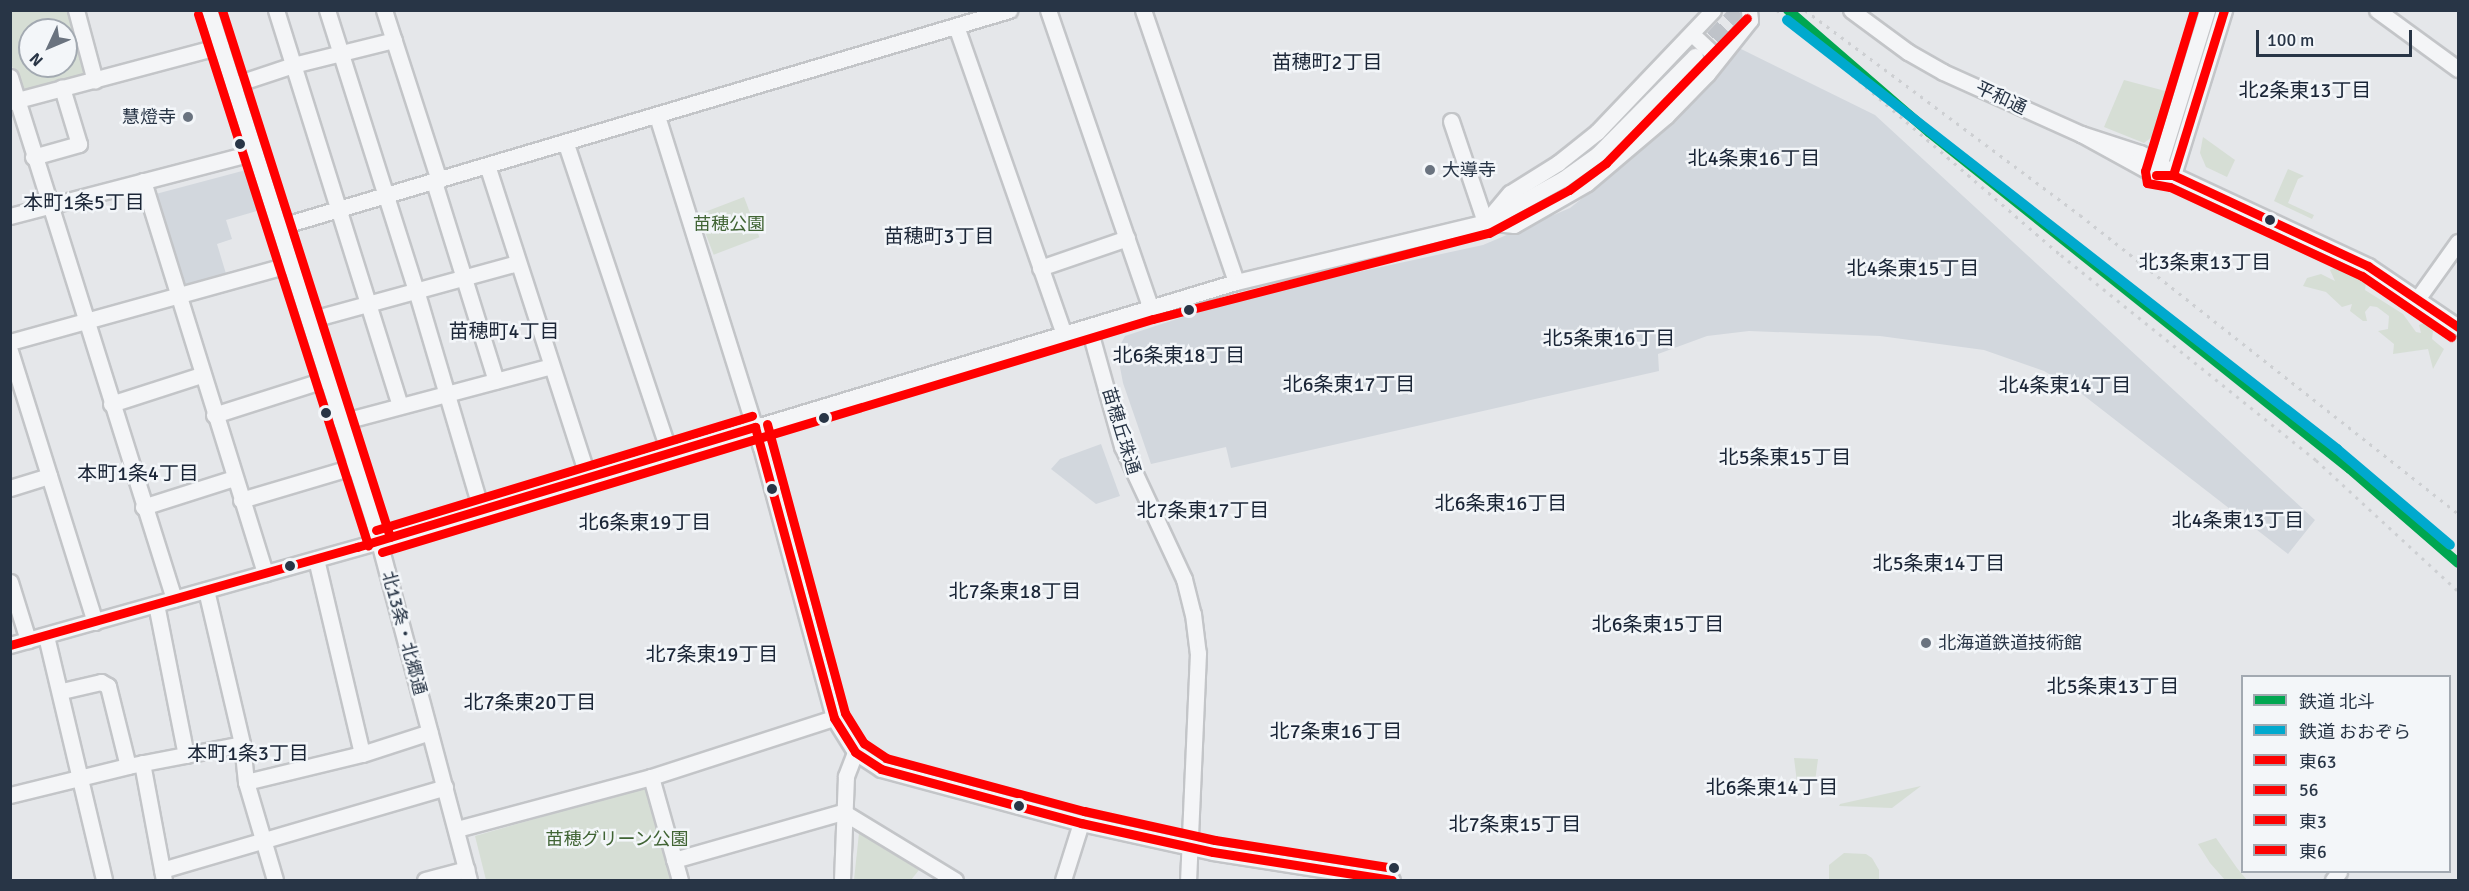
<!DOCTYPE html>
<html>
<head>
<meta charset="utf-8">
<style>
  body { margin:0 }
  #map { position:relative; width:2469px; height:891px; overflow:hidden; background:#e5e7ea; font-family:Signika,"Noto Sans JP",sans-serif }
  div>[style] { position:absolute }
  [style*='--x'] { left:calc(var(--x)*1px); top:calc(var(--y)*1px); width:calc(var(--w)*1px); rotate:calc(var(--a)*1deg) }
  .built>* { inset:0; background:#d2d7dd }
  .green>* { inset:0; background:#d6ded5; transform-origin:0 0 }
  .minor-tunnel>* { height:15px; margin-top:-7.5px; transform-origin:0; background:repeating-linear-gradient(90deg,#bfc3c9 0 15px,transparent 0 23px) }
  .roads { filter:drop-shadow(2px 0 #c3c5c8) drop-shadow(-2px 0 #c3c5c8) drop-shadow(0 2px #c3c5c8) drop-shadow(0 -2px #c3c5c8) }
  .minor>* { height:15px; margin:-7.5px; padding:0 7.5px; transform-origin:7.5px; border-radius:7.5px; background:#f4f5f7 }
  .rail>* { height:3px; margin-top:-1.5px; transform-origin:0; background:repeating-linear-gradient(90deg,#cdcfd2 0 3px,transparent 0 9px) }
  .bus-1>* { height:9px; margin:-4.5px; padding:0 4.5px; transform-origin:4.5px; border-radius:4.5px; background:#f00 }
  .bus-2>* { height:9px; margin:-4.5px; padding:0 4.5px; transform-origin:4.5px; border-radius:4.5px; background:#f00 }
  .bus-3>* { height:9px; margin:-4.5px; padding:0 4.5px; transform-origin:4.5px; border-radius:4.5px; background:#f00 }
  .bus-4>* { height:9px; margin:-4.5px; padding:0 4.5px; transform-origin:4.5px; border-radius:4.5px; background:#f00 }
  .rail-1>* { height:10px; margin:-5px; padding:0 5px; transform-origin:5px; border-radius:5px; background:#00a651 }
  .rail-2>* { height:10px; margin:-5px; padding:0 5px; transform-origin:5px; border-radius:5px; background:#00a9ce }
  .dots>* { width:16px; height:16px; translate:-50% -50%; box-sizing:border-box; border:3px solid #f3f6f9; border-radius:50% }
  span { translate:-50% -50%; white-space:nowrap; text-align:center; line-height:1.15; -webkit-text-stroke:5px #f3f6f9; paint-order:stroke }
  .street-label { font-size:18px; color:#283546 }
  .poi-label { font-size:18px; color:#283546 }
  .right { translate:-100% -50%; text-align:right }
  .left { translate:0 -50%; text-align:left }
  .park-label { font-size:18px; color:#406434 }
  .neighbourhood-label { font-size:20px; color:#1b2637 }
  .frame { position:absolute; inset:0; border:12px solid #283546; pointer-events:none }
  .legend { position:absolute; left:2241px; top:675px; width:210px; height:198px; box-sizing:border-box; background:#f3f6f9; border:2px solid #a2a9b1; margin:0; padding:8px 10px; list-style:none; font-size:18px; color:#283546 }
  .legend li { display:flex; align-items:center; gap:12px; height:30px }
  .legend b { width:30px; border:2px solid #a2a9b1 }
  .north { position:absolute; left:18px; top:18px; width:60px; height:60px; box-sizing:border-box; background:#f3f6f9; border:2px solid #a2a9b1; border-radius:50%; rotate:226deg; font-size:16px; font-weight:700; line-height:24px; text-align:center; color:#283546 }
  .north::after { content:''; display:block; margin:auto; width:21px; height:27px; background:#6a737f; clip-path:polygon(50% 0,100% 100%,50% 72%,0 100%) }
  .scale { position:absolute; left:2256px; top:30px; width:156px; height:27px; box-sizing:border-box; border:3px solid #283546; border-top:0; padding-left:8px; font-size:18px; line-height:21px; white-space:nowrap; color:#283546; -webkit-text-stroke:4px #f3f6f9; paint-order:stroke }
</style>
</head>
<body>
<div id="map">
  <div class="built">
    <div style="clip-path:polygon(1737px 47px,1875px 115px,2315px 520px,2288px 554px,2078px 391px,2044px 371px,1984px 350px,1880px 336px,1749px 331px,1707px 336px,1658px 354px,1659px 371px,1231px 468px,1226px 447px,1151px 464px,1123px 383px,1117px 351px,1125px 336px,1247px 296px,1483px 245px,1570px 208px,1632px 159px)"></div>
    <div style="clip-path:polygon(246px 170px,257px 211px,226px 220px,232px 239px,217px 244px,227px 277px,181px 291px,152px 195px)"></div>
    <div style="clip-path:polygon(1101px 444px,1120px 496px,1096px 504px,1051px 469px,1060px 459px)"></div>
  </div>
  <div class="green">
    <div style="clip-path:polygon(evenodd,10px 11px,70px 11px,84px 75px,20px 90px,11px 63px,10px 11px,30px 30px,66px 30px,66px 66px,30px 66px,30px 30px)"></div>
    <div style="clip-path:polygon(2124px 80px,2169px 92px,2156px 134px,2144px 143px,2104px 127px)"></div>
    <div style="clip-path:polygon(2203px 137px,2235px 160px,2227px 177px,2206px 167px,2200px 153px)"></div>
    <div style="clip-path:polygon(2288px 169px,2304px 176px,2298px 179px,2288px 203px,2314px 215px,2312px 219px,2274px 201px)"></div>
    <div style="left:744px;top:197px;width:43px;height:49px;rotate:69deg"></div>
    <div style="clip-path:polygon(2336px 267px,2360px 277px,2366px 282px,2365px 290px,2403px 314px,2416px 332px,2421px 333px,2419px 325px,2424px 323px,2433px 331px,2432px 339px,2444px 349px,2433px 369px,2428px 349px,2393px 354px,2394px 344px,2378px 331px,2388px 329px,2389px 316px,2377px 307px,2370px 306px,2365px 312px,2367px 321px,2363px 321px,2350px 311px,2352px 304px,2342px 307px,2326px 292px,2303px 286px,2307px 278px,2321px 274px,2335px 281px,2330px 270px)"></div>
    <div style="clip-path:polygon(1794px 758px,1818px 759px,1815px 782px,1797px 782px)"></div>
    <div style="clip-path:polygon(1921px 786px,1892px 808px,1839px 806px,1840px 804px)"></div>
    <div style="clip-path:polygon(647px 787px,672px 880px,486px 880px,475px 836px)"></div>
    <div style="clip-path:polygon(859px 833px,919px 870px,911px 880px,854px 880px)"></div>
    <div style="clip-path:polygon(2216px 838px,2237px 868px,2247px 880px,2225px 880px,2210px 863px,2198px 844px)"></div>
    <div style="clip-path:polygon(1844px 853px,1866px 854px,1872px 858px,1879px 870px,1879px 880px,1829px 880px,1829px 865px)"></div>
  </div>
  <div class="minor-tunnel">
    <div style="--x:1697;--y:54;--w:60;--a:-47"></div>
  </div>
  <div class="roads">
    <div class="minor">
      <div style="--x:76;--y:10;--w:73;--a:75"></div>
      <div style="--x:209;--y:10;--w:539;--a:72.17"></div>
      <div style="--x:374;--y:523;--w:369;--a:75.1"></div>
      <div style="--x:276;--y:10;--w:414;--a:72.6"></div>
      <div style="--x:327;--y:10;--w:294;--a:72.4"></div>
      <div style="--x:416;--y:290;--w:228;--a:73.5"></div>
      <div style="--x:384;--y:10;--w:179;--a:72.1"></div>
      <div style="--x:1048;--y:10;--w:314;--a:71"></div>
      <div style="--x:1143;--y:10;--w:287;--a:71.1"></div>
      <div style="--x:1851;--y:10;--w:71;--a:36.4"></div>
      <div style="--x:1908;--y:52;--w:40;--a:29.7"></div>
      <div style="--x:1943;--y:72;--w:151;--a:24.2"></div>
      <div style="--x:2081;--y:134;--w:85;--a:28.7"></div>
      <div style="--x:2156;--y:175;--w:17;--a:0"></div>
      <div style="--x:2377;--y:10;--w:100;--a:36.1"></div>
      <div style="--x:956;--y:26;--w:327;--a:70.7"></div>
      <div style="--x:1692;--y:34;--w:34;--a:43"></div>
      <div style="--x:10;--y:77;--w:547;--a:72.56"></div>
      <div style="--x:233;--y:85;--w:63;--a:-18.4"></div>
      <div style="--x:293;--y:65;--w:104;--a:-13.9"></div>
      <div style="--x:10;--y:102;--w:218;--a:-14.9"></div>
      <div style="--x:657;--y:116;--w:347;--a:72.6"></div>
      <div style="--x:761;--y:447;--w:281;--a:74.9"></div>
      <div style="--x:834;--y:718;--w:40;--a:58"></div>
      <div style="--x:855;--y:752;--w:31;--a:33"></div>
      <div style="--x:881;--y:769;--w:207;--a:15.1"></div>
      <div style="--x:1081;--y:823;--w:135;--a:12.4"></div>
      <div style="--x:1213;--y:852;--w:181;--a:8.9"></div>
      <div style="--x:1451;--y:121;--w:107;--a:71.4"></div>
      <div style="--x:2081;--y:134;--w:62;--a:17.9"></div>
      <div style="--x:2140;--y:153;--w:22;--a:27"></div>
      <div style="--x:2160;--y:163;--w:18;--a:43"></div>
      <div style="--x:2173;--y:175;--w:215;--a:25"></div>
      <div style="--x:2368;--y:266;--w:109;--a:34.1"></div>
      <div style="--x:566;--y:144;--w:324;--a:71.5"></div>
      <div style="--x:33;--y:157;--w:48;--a:-15.8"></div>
      <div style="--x:79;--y:144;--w:59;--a:-106.9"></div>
      <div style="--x:488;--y:168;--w:325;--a:72.1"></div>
      <div style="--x:2157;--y:172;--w:170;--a:-72.8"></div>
      <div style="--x:2173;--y:175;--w:173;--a:-72.8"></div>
      <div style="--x:143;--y:181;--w:411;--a:72.7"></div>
      <div style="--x:434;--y:182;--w:208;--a:72.7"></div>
      <div style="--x:1493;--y:213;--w:26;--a:-50"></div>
      <div style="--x:1510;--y:193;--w:57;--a:-32"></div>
      <div style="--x:1558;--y:163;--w:50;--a:-38.5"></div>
      <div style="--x:1597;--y:132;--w:168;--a:-46.4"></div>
      <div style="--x:10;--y:216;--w:253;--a:-14.6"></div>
      <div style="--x:1485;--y:222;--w:29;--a:6"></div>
      <div style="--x:1514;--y:225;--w:84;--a:-29.9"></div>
      <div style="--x:1587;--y:183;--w:104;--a:-40.3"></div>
      <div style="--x:1666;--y:116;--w:59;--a:-45.7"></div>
      <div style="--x:1707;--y:74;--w:69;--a:-51.5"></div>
      <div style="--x:1750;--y:20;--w:10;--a:-96"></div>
      <div style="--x:278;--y:227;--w:763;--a:-16.53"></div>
      <div style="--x:1040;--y:268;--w:92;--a:-19"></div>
      <div style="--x:2418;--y:298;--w:69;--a:-54.5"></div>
      <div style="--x:309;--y:320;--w:216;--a:-15.3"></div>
      <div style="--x:1089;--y:328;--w:123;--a:74.4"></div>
      <div style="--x:1122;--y:446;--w:147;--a:65"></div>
      <div style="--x:1184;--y:579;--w:36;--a:76"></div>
      <div style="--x:1193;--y:614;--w:39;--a:83"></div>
      <div style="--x:1198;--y:653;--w:227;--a:92.5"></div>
      <div style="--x:10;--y:342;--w:293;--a:-15.5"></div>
      <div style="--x:10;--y:351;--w:284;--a:72.6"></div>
      <div style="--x:111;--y:404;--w:95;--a:-17.9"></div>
      <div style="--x:214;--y:415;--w:119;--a:-17.7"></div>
      <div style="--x:341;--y:422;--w:217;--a:-14.9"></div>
      <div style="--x:10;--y:488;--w:41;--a:-17.1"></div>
      <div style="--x:241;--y:500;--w:120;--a:-16.5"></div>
      <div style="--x:143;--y:507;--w:96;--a:-17.7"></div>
      <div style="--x:316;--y:559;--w:200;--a:76.7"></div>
      <div style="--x:10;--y:582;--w:61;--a:72.8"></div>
      <div style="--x:206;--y:590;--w:158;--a:76.8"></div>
      <div style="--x:242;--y:744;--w:38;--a:84"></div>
      <div style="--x:246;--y:782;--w:102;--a:73.5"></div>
      <div style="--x:156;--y:604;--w:154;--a:78.8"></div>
      <div style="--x:46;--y:636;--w:251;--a:76.6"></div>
      <div style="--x:10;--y:645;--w:383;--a:-15.7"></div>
      <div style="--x:379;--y:541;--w:895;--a:-16.82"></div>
      <div style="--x:1236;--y:282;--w:256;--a:-13.5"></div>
      <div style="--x:1485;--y:222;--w:89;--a:-28.9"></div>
      <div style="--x:1563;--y:179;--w:43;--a:-35.5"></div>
      <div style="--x:1598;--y:154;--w:138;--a:-45.3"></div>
      <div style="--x:62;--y:691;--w:40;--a:-13"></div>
      <div style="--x:101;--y:682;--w:8;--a:30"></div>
      <div style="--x:108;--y:686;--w:82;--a:76"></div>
      <div style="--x:142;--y:763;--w:119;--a:79.4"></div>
      <div style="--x:651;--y:777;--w:192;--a:-17.9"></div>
      <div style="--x:246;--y:782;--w:119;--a:-13.6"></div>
      <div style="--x:362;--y:754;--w:71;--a:-17.9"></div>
      <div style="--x:10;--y:795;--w:122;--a:-13.8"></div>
      <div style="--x:128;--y:766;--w:116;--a:-10.9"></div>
      <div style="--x:457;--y:829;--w:201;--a:-15"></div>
      <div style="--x:651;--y:777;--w:107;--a:74.3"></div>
      <div style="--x:674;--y:860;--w:176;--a:-15.9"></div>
      <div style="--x:843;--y:812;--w:131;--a:31.3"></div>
      <div style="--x:162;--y:870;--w:295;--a:-16.3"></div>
      <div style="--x:425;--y:880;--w:43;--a:-14.7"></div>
      <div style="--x:842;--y:880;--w:104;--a:-87.8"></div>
      <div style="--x:846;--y:776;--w:26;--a:-69"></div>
      <div style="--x:1063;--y:880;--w:60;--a:-72.5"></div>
      <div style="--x:2333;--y:880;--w:10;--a:-53"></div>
    </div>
  </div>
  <div class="rail">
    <div style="--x:1777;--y:10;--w:375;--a:40.8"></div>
    <div style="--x:2061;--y:255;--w:327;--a:38.8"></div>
    <div style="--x:2316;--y:460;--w:193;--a:42.7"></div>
    <div style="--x:1805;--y:10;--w:343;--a:36.7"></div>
    <div style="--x:2080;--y:215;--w:481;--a:38.3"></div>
  </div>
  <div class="bus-1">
    <div style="--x:755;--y:427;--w:302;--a:74.8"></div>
    <div style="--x:834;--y:718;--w:40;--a:58"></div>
    <div style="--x:855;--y:752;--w:31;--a:33"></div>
    <div style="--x:881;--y:769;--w:207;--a:15.1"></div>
    <div style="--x:1081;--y:823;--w:135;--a:12.4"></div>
    <div style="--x:1213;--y:852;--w:181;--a:8.9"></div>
    <div style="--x:10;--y:645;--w:361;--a:-15.8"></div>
    <div style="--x:357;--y:547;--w:416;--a:-16.8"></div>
  </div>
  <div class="bus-2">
    <div style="--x:2194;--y:10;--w:168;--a:106.9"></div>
    <div style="--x:2145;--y:171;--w:12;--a:81"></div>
    <div style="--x:2147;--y:183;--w:23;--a:10"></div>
    <div style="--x:2170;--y:187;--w:212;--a:24.9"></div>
    <div style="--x:2362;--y:276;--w:108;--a:34.4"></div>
    <div style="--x:198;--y:14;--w:558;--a:72.25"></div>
    <div style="--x:382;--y:552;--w:805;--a:-16.82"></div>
    <div style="--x:1153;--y:319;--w:347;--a:-14.4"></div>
    <div style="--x:1489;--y:233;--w:91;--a:-28.3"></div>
    <div style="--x:1569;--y:190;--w:46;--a:-36.1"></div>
    <div style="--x:1606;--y:163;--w:202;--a:-45.8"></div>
  </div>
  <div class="bus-3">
    <div style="--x:222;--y:10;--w:553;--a:72.32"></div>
    <div style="--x:767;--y:424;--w:299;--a:74.9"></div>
    <div style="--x:845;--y:713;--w:36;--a:58"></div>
    <div style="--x:864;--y:743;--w:27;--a:34"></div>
    <div style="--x:886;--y:758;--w:205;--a:15"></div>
    <div style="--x:1084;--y:811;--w:134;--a:12.5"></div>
    <div style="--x:1215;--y:840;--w:181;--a:8.9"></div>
    <div style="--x:376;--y:530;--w:393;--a:-16.9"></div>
  </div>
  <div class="bus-4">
    <div style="--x:2156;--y:175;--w:17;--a:0"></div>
    <div style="--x:2173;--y:175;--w:215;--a:25"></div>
    <div style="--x:2368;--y:266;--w:109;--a:34.1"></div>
    <div style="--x:2173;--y:175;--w:173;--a:-72.8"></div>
  </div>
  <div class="rail-1">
    <div style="--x:1788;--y:10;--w:186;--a:40.9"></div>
    <div style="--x:1929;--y:132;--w:539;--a:38.68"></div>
    <div style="--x:2350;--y:469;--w:143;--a:41"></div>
  </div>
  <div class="rail-2">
    <div style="--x:1787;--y:20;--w:698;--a:37.95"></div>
    <div style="--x:2337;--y:449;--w:148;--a:40.3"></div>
  </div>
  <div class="dots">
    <div style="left:188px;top:117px;background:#6a737f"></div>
    <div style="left:240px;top:144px;background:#283546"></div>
    <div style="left:1430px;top:170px;background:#6a737f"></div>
    <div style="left:2270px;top:220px;background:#283546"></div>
    <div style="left:1189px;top:310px;background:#283546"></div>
    <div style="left:326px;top:413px;background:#283546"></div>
    <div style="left:824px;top:418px;background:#283546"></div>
    <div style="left:772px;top:489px;background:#283546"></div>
    <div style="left:290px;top:566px;background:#283546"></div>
    <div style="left:1926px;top:643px;background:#6a737f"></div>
    <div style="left:1019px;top:806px;background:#283546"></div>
    <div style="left:1394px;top:868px;background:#283546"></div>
  </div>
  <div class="street-label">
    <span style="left:2001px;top:98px;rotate:25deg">平和通</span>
    <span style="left:1121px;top:431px;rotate:73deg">苗穂丘珠通</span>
    <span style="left:404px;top:633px;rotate:75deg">北13条・北郷通</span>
  </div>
  <div class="poi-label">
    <span class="right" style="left:176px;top:117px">慧燈寺</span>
    <span class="left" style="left:1442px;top:170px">大導寺</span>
    <span class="left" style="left:1938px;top:643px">北海道鉄道技術館</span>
  </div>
  <div class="park-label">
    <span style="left:729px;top:224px">苗穂公園</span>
    <span style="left:617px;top:839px">苗穂グリーン公園</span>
  </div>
  <div class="neighbourhood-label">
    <span style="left:1327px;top:62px">苗穂町2丁目</span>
    <span style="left:2305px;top:90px">北2条東13丁目</span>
    <span style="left:1754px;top:158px">北4条東16丁目</span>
    <span style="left:84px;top:202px">本町1条5丁目</span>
    <span style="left:939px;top:236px">苗穂町3丁目</span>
    <span style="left:2205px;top:262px">北3条東13丁目</span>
    <span style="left:1913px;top:268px">北4条東15丁目</span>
    <span style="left:504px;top:331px">苗穂町4丁目</span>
    <span style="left:1609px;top:338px">北5条東16丁目</span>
    <span style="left:1179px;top:355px">北6条東18丁目</span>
    <span style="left:1349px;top:384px">北6条東17丁目</span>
    <span style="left:2065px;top:385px">北4条東14丁目</span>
    <span style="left:1785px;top:457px">北5条東15丁目</span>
    <span style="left:138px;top:473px">本町1条4丁目</span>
    <span style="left:1501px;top:503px">北6条東16丁目</span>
    <span style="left:1203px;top:510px">北7条東17丁目</span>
    <span style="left:2238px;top:520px">北4条東13丁目</span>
    <span style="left:645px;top:522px">北6条東19丁目</span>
    <span style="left:1939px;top:563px">北5条東14丁目</span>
    <span style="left:1015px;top:591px">北7条東18丁目</span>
    <span style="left:1658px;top:624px">北6条東15丁目</span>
    <span style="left:712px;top:654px">北7条東19丁目</span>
    <span style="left:2113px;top:686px">北5条東13丁目</span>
    <span style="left:530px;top:702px">北7条東20丁目</span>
    <span style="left:1336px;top:731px">北7条東16丁目</span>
    <span style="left:248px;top:753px">本町1条3丁目</span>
    <span style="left:1772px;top:787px">北6条東14丁目</span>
    <span style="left:1515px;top:824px">北7条東15丁目</span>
  </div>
  <div class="frame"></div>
  <ul class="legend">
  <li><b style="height:8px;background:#00a651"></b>鉄道 北斗</li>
  <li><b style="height:8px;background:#00a9ce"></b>鉄道 おおぞら</li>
  <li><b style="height:8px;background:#f00"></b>東63</li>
  <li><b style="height:8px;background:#f00"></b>56</li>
  <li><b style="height:8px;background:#f00"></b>東3</li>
  <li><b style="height:8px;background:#f00"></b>東6</li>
  </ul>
  <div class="north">N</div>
  <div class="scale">100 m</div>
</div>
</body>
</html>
